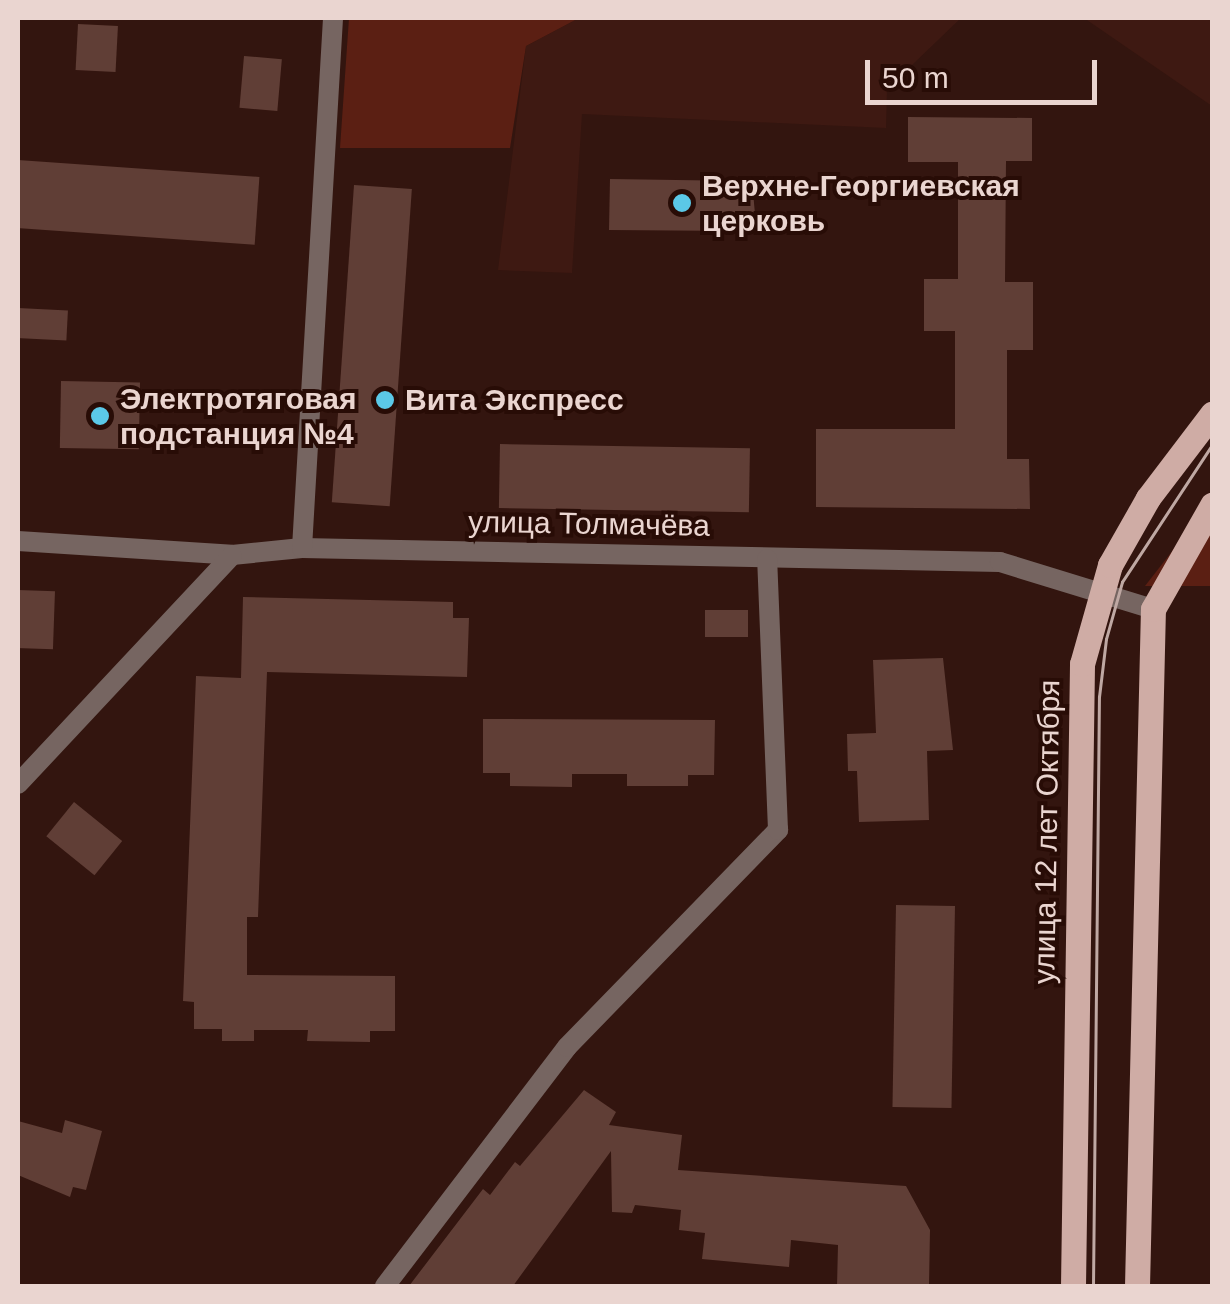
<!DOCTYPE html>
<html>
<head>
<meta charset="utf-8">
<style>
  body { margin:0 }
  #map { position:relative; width:1230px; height:1304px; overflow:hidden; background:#33150f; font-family:Arial,sans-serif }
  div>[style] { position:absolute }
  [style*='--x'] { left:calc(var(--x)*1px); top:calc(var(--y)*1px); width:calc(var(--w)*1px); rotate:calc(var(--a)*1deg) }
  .built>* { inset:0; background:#3e1912 }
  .green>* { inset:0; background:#5b1f13 }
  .building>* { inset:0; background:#603e36; transform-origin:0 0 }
  .street>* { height:20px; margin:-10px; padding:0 10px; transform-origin:10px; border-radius:10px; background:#766561 }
  .primary>* { height:25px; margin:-12.5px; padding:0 12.5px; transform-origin:12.5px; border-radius:12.5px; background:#cfaca5 }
  .tram>* { height:2.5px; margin:-1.25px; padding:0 1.25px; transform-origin:1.25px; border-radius:1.25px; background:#bfa8a3 }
  .dots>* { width:28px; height:28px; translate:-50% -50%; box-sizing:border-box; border:5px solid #280c06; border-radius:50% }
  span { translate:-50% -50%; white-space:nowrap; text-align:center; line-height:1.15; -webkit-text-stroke:8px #280c06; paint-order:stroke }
  .poi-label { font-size:30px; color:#ead5d0; font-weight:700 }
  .left { translate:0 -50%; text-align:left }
  .street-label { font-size:30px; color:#ead5d0 }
  .frame { position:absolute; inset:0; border:20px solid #ead5d0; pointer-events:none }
  .scale { position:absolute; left:865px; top:60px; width:232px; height:45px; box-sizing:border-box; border:5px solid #ead5d0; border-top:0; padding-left:12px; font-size:30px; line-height:35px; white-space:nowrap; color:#ead5d0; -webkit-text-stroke:8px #280c06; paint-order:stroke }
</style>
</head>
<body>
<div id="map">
  <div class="built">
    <div style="clip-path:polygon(579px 18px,961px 18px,887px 89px,886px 128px,582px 114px,572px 273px,498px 270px,526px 46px)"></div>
    <div style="clip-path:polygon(1084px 18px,1212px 18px,1212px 106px)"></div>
  </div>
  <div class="green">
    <div style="clip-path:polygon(349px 18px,579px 18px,526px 46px,510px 148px,340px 148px)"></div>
    <div style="clip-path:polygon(1212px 500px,1212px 586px,1145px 586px)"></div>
  </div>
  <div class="building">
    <div style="left:78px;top:24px;width:40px;height:46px;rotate:3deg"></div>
    <div style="left:244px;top:56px;width:38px;height:52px;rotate:5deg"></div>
    <div style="clip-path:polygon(908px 117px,1032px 118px,1032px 161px,1006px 161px,1005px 282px,1033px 282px,1033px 350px,1007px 350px,1007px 459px,1029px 459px,1030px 509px,816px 507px,816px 429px,955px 429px,955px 331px,924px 331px,924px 279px,958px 279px,958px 162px,908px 162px)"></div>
    <div style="left:18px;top:160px;width:242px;height:68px;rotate:4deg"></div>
    <div style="clip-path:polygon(610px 179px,743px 181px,753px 192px,755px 214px,741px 231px,609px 230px)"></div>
    <div style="left:354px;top:185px;width:58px;height:318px;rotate:4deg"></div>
    <div style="left:18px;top:308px;width:50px;height:30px;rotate:3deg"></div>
    <div style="left:61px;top:381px;width:79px;height:67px;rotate:1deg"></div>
    <div style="left:500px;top:444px;width:250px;height:64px;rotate:1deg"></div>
    <div style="left:18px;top:590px;width:37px;height:58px;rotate:2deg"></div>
    <div style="clip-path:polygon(243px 597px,453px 602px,453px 618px,469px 618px,467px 677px,267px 672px,258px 917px,247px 917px,247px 975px,395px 976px,395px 1031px,370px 1031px,370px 1042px,307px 1041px,308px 1030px,254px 1030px,254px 1041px,222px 1041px,222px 1029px,194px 1029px,194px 1002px,183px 1001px,196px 676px,241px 678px)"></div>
    <div style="left:705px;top:610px;width:43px;height:27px"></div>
    <div style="clip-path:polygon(943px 658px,953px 750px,927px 751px,929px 820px,859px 822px,857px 771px,848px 771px,847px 734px,876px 733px,873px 660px)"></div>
    <div style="clip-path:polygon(483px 719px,715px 720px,714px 775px,688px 775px,688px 786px,627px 786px,627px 774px,572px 774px,572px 787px,510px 786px,510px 773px,483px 773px)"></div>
    <div style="left:74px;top:802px;width:62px;height:44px;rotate:39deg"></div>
    <div style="left:896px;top:905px;width:59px;height:202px;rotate:1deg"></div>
    <div style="clip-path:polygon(584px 1090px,616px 1112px,609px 1125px,682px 1135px,678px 1170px,906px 1186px,930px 1230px,929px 1286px,837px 1286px,838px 1245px,791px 1240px,789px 1267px,702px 1259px,705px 1233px,679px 1230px,681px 1210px,635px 1205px,632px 1213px,612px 1212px,611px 1151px,513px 1286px,409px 1286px,483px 1189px,490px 1195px,515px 1162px,520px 1166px)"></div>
    <div style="clip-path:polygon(65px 1120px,102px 1131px,86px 1190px,73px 1187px,70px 1197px,18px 1175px,18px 1121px,62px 1133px)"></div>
  </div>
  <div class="street">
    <div style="--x:18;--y:541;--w:214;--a:3.7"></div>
    <div style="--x:232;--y:555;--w:70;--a:-5.7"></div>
    <div style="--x:302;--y:548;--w:698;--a:1.15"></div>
    <div style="--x:1000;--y:562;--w:160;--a:17.1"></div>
    <div style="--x:302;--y:548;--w:531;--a:-86.65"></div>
    <div style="--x:18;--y:784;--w:313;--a:-46.9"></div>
    <div style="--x:385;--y:1286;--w:300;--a:-52.7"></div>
    <div style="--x:567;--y:1047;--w:303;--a:-45.8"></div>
    <div style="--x:778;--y:830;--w:271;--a:-92.3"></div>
  </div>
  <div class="primary">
    <div style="--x:1073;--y:1286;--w:622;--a:-89.17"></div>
    <div style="--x:1082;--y:664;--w:103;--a:-74.2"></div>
    <div style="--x:1110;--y:565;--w:77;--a:-60.4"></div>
    <div style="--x:1148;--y:498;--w:106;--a:-52.7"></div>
    <div style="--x:1137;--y:1286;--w:677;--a:-88.65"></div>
    <div style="--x:1153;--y:609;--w:120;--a:-60.4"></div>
  </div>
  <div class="tram">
    <div style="--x:1093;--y:1286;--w:589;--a:-89.42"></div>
    <div style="--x:1099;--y:697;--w:58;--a:-83.1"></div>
    <div style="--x:1106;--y:639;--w:59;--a:-74.3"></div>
    <div style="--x:1122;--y:582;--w:164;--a:-56.7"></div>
  </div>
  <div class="dots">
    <div style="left:682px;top:203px;background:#5bc8e7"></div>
    <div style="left:385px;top:400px;background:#5bc8e7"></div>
    <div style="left:100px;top:416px;background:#5bc8e7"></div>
  </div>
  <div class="poi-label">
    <span class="left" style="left:702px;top:203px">Верхне-Георгиевская<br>церковь</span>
    <span class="left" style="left:120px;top:416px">Электротяговая<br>подстанция №4</span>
    <span class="left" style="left:405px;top:400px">Вита Экспресс</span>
  </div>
  <div class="street-label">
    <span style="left:589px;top:524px;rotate:1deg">улица Толмачёва</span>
    <span style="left:1047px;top:832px;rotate:-89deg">улица 12 лет Октября</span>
  </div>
  <div class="frame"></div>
  <div class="scale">50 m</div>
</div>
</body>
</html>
